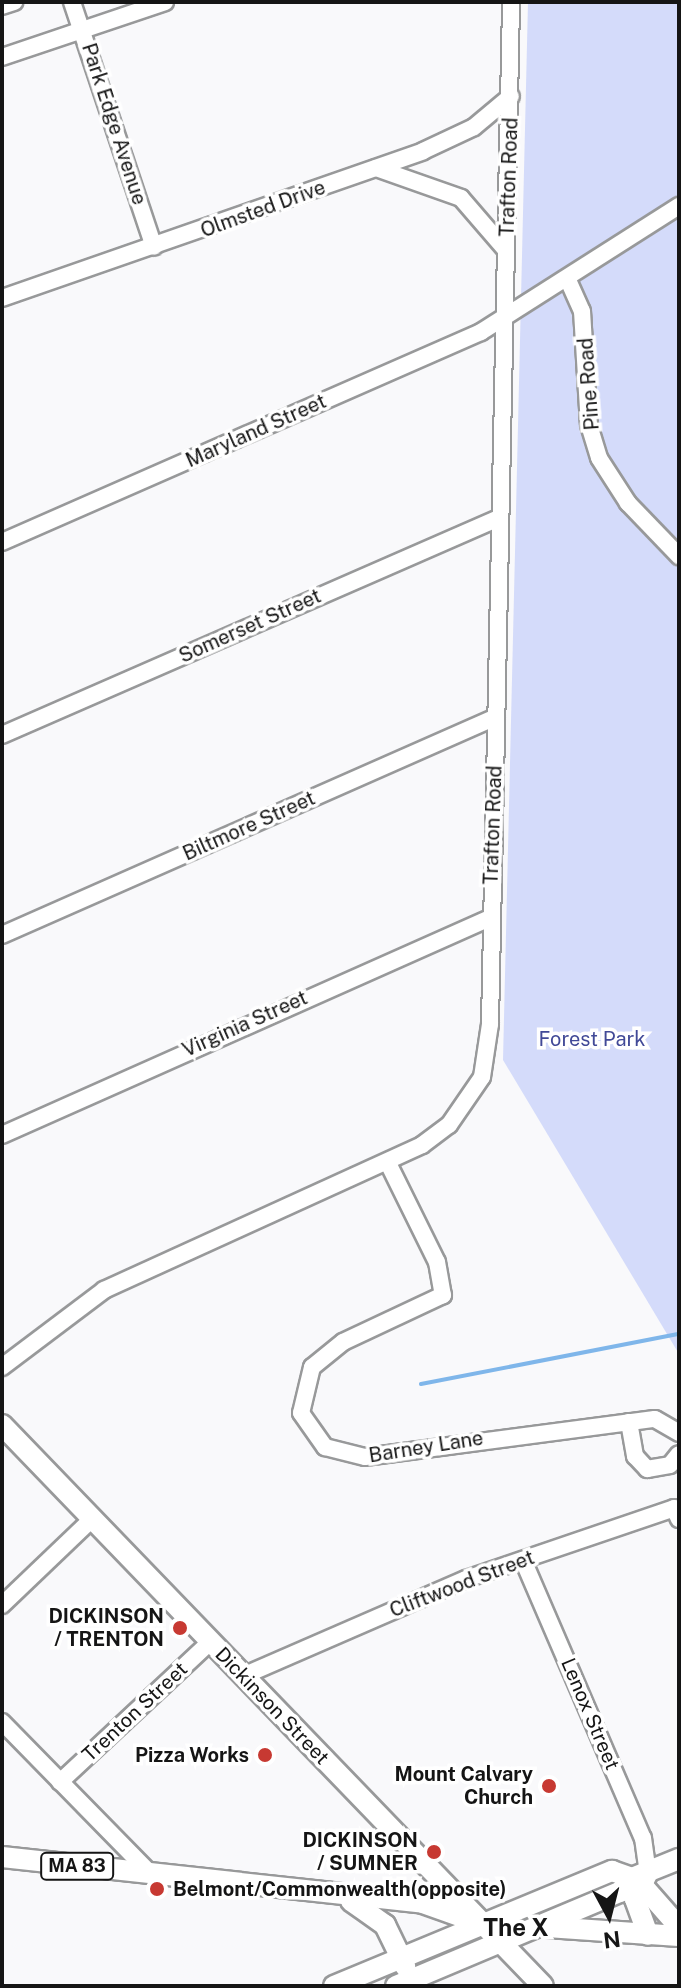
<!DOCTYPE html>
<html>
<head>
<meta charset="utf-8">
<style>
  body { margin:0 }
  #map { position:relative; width:681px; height:1988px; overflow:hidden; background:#f9f9fb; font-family:"Public Sans",sans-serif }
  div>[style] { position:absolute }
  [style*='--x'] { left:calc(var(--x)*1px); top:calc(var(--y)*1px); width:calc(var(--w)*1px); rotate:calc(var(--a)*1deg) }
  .green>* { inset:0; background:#d4dbfa }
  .stream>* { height:4px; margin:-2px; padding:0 2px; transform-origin:2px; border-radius:2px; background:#7fb6ea }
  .roads { filter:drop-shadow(2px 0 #98999a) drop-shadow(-2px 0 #98999a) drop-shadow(0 2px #98999a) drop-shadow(0 -2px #98999a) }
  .minor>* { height:16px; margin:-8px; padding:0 8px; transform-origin:8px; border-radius:8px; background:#fff }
  .major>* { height:20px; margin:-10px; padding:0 10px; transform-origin:10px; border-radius:10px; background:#fff }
  .dots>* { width:22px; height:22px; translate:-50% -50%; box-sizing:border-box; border:4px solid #fff; border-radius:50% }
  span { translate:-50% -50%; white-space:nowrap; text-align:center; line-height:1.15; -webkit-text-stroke:7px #fff; paint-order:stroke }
  .shield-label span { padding:2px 6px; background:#fff; border:2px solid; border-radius:6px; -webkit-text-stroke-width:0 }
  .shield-label { font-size:18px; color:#151515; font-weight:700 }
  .street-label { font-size:20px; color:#151515 }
  .park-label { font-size:20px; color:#414997 }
  .poi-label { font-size:20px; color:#151515; font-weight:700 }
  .right { translate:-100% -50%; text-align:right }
  .left { translate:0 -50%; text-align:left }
  .quarter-label { font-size:24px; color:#151515; font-weight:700 }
  .frame { position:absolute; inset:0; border:4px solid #151515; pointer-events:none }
  .north { position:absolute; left:569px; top:1876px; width:80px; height:80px; -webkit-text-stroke:6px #fff; paint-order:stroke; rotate:173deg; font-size:22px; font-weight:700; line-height:32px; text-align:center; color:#151515 }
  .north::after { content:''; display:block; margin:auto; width:28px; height:36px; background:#151515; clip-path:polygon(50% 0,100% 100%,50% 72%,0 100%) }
</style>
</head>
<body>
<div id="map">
  <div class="green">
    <div style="clip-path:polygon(528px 2px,679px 2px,679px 1354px,503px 1060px)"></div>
  </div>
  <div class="stream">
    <div style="--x:421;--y:1384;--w:263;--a:-11"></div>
  </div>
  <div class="roads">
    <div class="minor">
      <div style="--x:72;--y:2;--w:258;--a:71.5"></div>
      <div style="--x:2;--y:6;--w:13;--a:-18"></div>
      <div style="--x:2;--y:57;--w:172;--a:-18.6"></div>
      <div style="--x:376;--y:168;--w:90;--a:19.4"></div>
      <div style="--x:461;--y:198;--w:67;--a:49.2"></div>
      <div style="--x:568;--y:280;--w:34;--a:66"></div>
      <div style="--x:582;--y:311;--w:114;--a:86.5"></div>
      <div style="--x:589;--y:425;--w:34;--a:73"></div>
      <div style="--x:599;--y:458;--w:54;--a:57.2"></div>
      <div style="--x:628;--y:503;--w:74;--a:46.1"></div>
      <div style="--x:2;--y:298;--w:446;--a:-19.2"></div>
      <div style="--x:423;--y:151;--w:56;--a:-25.2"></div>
      <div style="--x:474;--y:127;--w:48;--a:-40"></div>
      <div style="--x:2;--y:542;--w:523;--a:-23.67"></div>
      <div style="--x:481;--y:332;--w:235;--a:-32.5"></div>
      <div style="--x:2;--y:735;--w:542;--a:-23.59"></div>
      <div style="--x:2;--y:935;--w:540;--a:-23.81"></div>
      <div style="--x:2;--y:1135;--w:534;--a:-23.97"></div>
      <div style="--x:388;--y:1163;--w:110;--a:63.7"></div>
      <div style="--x:437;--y:1262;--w:34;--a:80"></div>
      <div style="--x:443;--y:1295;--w:110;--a:154.8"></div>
      <div style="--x:343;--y:1342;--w:40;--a:141"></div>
      <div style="--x:312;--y:1367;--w:47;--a:103.4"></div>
      <div style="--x:301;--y:1413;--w:42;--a:54.8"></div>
      <div style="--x:325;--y:1447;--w:41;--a:14"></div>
      <div style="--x:365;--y:1457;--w:292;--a:-7.5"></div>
      <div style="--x:655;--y:1419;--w:28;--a:30"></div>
      <div style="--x:2;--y:1367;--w:128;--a:-37"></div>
      <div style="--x:104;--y:1290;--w:349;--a:-24.5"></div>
      <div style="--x:422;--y:1145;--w:34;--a:-37"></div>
      <div style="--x:449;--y:1125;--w:58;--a:-55.5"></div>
      <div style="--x:482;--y:1077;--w:54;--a:-81.4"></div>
      <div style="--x:490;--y:1024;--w:1022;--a:-88.82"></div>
      <div style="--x:629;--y:1422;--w:35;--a:80"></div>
      <div style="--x:635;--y:1456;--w:18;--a:47"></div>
      <div style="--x:647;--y:1469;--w:23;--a:-10"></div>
      <div style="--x:670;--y:1465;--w:14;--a:-51"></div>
      <div style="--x:523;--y:1560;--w:303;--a:66.7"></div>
      <div style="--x:643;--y:1838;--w:34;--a:82"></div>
      <div style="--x:2;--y:1605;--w:124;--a:-43.7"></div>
      <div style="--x:243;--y:1676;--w:243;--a:-23.5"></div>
      <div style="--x:466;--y:1579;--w:220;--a:-18.8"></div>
      <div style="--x:674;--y:1508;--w:12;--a:66"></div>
      <div style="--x:2;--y:1722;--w:214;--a:45.6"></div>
      <div style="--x:60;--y:1782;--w:205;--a:-43"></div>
    </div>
    <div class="major">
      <div style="--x:2;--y:1425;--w:779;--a:46.04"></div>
      <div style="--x:2;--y:1857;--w:424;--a:6.2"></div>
      <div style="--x:423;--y:1903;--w:56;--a:19.7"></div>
      <div style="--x:648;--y:1872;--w:30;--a:116"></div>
      <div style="--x:635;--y:1899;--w:38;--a:70"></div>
      <div style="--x:643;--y:1886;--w:55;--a:48.7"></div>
      <div style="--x:351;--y:1901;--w:42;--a:35.2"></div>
      <div style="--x:385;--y:1925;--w:46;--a:64"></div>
      <div style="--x:547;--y:1927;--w:132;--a:3.9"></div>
      <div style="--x:334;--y:1986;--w:301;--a:-22.5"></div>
      <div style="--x:612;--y:1871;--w:21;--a:19"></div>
      <div style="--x:396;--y:1986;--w:243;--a:-22.8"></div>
      <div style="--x:620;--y:1892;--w:18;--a:-49"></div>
      <div style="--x:632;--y:1878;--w:51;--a:-22"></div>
    </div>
  </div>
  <div class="dots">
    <div style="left:180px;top:1628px;background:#c73932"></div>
    <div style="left:265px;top:1755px;background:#c73932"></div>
    <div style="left:549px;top:1786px;background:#c73932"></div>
    <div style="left:434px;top:1852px;background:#c73932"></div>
    <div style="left:157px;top:1889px;background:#c73932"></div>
  </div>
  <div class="shield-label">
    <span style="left:77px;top:1866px">MA 83</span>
  </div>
  <div class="street-label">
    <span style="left:114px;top:124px;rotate:72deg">Park Edge Avenue</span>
    <span style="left:509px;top:177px;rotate:-88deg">Trafton Road</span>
    <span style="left:263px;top:209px;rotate:-20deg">Olmsted Drive</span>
    <span style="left:589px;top:384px;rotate:-94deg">Pine Road</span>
    <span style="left:256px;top:431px;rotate:-24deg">Maryland Street</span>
    <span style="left:250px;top:626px;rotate:-24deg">Somerset Street</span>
    <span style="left:493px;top:825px;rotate:-88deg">Trafton Road</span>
    <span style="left:249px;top:826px;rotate:-24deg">Biltmore Street</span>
    <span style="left:245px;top:1024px;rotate:-24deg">Virginia Street</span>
    <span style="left:426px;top:1447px;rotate:-9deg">Barney Lane</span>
    <span style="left:462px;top:1584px;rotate:-21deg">Cliftwood Street</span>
    <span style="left:272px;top:1706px;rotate:46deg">Dickinson Street</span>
    <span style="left:135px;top:1712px;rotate:-43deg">Trenton Street</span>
    <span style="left:590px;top:1714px;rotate:67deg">Lenox Street</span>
  </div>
  <div class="park-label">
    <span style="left:592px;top:1039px">Forest Park</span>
  </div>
  <div class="poi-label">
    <span class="right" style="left:164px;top:1628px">DICKINSON<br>/ TRENTON</span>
    <span class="right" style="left:249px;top:1755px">Pizza Works</span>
    <span class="right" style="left:533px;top:1786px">Mount Calvary<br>Church</span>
    <span class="right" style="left:418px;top:1852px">DICKINSON<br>/ SUMNER</span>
    <span class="left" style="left:173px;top:1889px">Belmont/Commonwealth(opposite)</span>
  </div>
  <div class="quarter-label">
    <span style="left:516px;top:1928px">The X</span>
  </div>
  <div class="frame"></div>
  <div class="north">N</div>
</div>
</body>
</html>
